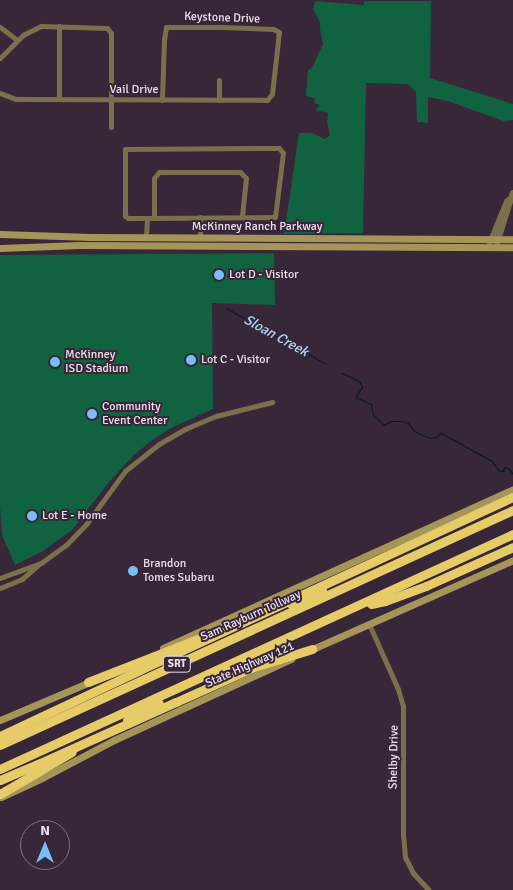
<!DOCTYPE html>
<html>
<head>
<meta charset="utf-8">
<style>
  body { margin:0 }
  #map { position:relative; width:513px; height:890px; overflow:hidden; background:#382639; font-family:Signika,sans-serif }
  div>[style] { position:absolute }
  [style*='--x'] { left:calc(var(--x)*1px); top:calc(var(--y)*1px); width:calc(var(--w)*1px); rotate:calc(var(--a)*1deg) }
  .green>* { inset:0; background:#106240 }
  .stream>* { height:1px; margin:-0.5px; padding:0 0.5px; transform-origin:0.5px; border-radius:0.5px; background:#01172b }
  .minor>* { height:5px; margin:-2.5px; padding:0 2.5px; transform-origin:2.5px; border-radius:2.5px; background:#7a704b }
  .tertiary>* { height:5.5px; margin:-2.75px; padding:0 2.75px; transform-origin:2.75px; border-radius:2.75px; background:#7a704b }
  .secondary>* { height:7px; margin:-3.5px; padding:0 3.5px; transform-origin:3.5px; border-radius:3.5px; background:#a69558 }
  .motorway>* { height:9px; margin:-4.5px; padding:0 4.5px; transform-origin:4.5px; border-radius:4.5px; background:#e6cc69 }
  .motorway-bridge>* { height:9px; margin:-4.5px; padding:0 4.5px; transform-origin:4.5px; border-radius:4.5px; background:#e6cc69 }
  .dots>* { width:14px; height:14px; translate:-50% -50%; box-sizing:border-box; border:2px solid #382639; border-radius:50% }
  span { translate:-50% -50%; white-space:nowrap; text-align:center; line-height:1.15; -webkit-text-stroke:4px #382639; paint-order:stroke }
  .shield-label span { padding:1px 4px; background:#382639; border:1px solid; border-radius:4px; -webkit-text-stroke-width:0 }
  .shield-label { font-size:11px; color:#ebdfec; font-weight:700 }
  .street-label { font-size:12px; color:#ebdfec }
  .poi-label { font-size:12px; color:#ebdfec }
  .left { translate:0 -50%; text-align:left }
  .water-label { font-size:14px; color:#b1d5f7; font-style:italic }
  .north { position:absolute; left:20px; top:820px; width:50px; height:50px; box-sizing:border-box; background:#382639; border:1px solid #807081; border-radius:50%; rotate:0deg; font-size:14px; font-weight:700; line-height:20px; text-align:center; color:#ebdfec }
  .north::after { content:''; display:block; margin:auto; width:18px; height:22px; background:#78bff7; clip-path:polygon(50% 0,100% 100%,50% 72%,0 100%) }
</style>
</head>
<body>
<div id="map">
  <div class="green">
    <div style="clip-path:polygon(315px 1px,364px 5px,364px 1px,431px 1px,430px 78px,513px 104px,513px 120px,503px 121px,448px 101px,428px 97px,428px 123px,417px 122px,416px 92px,408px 84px,366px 83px,363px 233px,284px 234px,299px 133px,312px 133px,325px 139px,330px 135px,327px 123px,328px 113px,315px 110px,320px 105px,314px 103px,315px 98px,306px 96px,308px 70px,312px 68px,323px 44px,320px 29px,320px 22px,313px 9px)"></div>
    <div style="clip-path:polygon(274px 253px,275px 305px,212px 303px,213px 409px,171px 428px,151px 441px,133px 456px,109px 482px,72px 530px,43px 551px,15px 565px,2px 535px,0 507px,0 255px)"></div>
  </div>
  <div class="stream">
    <div style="--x:226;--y:308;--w:115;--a:29.2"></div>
    <div style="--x:342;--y:373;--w:19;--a:25"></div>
    <div style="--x:359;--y:381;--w:7;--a:63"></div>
    <div style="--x:362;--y:387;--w:11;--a:124"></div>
    <div style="--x:356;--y:396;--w:2;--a:63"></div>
    <div style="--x:357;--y:398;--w:15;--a:23"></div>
    <div style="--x:371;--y:404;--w:11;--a:80"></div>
    <div style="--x:373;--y:415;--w:15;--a:42"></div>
    <div style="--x:384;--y:425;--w:8;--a:-30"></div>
    <div style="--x:391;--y:421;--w:11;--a:0"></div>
    <div style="--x:402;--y:421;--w:6;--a:18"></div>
    <div style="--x:408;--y:423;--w:10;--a:53"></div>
    <div style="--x:414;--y:431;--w:17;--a:24"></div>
    <div style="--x:430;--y:438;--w:6;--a:-9"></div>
    <div style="--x:436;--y:437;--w:6;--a:-39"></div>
    <div style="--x:441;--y:433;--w:58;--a:28.8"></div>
    <div style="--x:492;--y:461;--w:11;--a:56"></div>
    <div style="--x:498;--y:470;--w:5;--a:11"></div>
    <div style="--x:503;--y:471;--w:4;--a:-76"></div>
    <div style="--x:504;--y:467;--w:4;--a:14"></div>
    <div style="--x:508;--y:468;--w:8;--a:50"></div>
  </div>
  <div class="minor">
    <div style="--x:0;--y:27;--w:21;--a:37"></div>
    <div style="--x:0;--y:58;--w:33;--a:-45"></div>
    <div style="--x:23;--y:35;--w:20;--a:-27"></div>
    <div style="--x:41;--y:26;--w:66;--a:1.7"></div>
    <div style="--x:107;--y:28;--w:6;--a:51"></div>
    <div style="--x:111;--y:33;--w:94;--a:90"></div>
    <div style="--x:219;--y:80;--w:20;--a:90"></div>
    <div style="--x:0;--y:93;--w:17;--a:21"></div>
    <div style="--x:16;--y:99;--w:248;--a:0.2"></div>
    <div style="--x:264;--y:100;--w:3;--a:0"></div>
    <div style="--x:267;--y:100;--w:8;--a:-50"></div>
    <div style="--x:272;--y:94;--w:62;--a:-83.6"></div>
    <div style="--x:279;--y:32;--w:7;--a:-153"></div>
    <div style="--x:273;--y:29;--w:52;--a:-177.8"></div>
    <div style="--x:221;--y:27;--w:55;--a:180"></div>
    <div style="--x:166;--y:27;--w:12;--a:99"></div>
    <div style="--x:164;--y:39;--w:61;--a:91.9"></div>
    <div style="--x:59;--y:99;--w:73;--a:-90"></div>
    <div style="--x:279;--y:148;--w:6;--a:51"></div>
    <div style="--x:283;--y:153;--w:64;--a:97.1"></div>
    <div style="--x:275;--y:217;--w:128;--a:179.6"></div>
    <div style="--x:147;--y:218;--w:19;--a:180"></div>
    <div style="--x:128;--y:218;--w:4;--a:-146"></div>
    <div style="--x:125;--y:216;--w:67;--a:-90"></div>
    <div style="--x:125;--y:149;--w:154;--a:-0.4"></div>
    <div style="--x:200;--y:217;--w:20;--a:90"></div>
    <div style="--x:154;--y:218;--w:40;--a:-90"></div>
    <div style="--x:154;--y:178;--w:8;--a:-50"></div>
    <div style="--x:159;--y:172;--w:81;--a:0"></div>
    <div style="--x:240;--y:172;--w:8;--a:45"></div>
    <div style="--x:246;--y:178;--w:39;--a:96"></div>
    <div style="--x:146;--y:237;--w:19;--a:-87"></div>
    <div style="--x:0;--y:578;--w:44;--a:-20.1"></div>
    <div style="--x:41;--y:563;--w:31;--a:-36"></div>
    <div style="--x:66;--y:545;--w:30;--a:-46"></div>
    <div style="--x:87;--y:523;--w:64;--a:-53.8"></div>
    <div style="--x:125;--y:471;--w:43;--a:-38.5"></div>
    <div style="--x:159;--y:444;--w:30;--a:-30"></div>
    <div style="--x:185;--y:429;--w:34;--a:-23"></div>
    <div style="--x:216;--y:416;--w:58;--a:-14"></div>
    <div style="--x:0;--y:588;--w:24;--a:-22"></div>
    <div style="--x:22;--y:579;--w:21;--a:-41"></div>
    <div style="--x:369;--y:624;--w:71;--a:66"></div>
    <div style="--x:398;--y:689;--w:18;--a:74"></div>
    <div style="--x:403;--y:706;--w:128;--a:90"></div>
    <div style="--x:403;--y:834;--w:23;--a:85"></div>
    <div style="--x:405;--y:857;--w:18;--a:63"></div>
    <div style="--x:413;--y:873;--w:23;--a:47"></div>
  </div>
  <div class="tertiary">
    <div style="--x:490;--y:243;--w:44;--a:-67.5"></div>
    <div style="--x:507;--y:202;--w:6;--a:-45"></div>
    <div style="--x:497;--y:243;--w:52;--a:-72.3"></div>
  </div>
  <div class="secondary">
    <div style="--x:0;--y:234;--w:90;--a:1.9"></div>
    <div style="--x:90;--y:237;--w:423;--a:0.3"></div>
    <div style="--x:0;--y:248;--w:80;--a:-2.1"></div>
    <div style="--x:80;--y:245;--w:433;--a:0.3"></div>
    <div style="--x:163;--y:648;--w:384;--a:-24.4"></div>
    <div style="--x:308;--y:651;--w:224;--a:-23.9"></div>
    <div style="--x:0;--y:720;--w:100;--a:-23"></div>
    <div style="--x:1;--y:797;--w:47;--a:-24.9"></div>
    <div style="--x:44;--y:777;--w:79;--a:-27.9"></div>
    <div style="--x:114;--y:740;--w:195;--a:-24.6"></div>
  </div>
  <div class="motorway">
    <div style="--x:291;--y:604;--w:34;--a:-21"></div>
    <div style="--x:371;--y:604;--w:14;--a:-12"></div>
    <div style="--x:385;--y:601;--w:44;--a:-20.1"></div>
    <div style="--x:426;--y:586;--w:95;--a:-24.1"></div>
    <div style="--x:88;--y:682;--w:123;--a:-21.4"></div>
    <div style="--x:176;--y:702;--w:85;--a:-24.2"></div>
    <div style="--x:254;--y:667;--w:61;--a:-17.2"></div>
    <div style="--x:127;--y:720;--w:36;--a:-28"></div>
    <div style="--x:0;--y:736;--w:155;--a:-25.2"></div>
    <div style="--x:0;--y:745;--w:564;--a:-24.61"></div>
    <div style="--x:0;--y:769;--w:564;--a:-24.61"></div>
    <div style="--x:0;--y:780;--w:43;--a:-23"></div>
    <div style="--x:0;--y:794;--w:83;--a:-30.3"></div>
  </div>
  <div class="motorway-bridge">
    <div style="--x:140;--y:670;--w:411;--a:-24.9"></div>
    <div style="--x:40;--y:763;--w:149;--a:-24.2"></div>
  </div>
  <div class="dots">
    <div style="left:219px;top:275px;background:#78bff7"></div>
    <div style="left:191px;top:360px;background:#78bff7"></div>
    <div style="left:55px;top:362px;background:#78bff7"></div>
    <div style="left:92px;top:414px;background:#78bff7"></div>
    <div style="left:32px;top:516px;background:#78bff7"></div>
    <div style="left:133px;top:571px;background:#78bff7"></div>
  </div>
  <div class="shield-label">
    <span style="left:177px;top:664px">SRT</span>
  </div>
  <div class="street-label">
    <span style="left:222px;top:18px;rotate:2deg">Keystone Drive</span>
    <span style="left:134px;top:90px">Vail Drive</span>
    <span style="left:257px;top:227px">McKinney Ranch Parkway</span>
    <span style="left:251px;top:616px;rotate:-24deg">Sam Rayburn Tollway</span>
    <span style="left:250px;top:665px;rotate:-24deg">State Highway 121</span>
    <span style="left:394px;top:757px;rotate:-89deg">Shelby Drive</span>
  </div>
  <div class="poi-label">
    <span class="left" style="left:229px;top:275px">Lot D - Visitor</span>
    <span class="left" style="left:65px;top:362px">McKinney<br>ISD Stadium</span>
    <span class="left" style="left:201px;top:360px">Lot C - Visitor</span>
    <span class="left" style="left:102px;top:414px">Community<br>Event Center</span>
    <span class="left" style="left:42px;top:516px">Lot E - Home</span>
    <span class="left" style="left:143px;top:571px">Brandon<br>Tomes Subaru</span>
  </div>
  <div class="water-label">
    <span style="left:276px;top:336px;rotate:29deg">Sloan Creek</span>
  </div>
  <div class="north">N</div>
</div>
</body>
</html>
